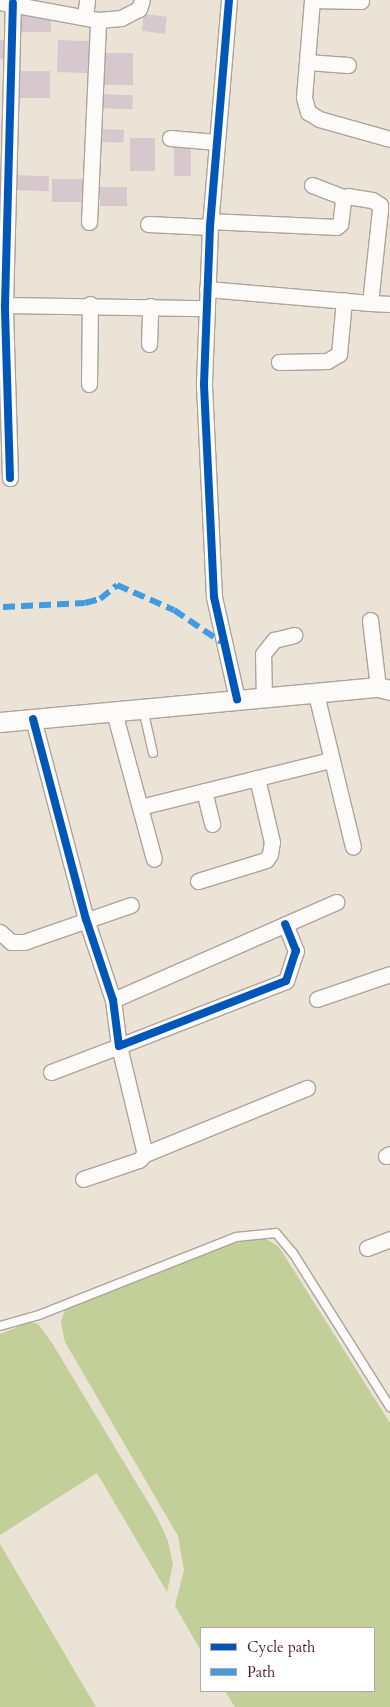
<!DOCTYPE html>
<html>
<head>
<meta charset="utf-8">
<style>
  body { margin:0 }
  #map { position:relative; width:390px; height:1707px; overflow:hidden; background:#ebe3d5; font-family:Cardo,serif }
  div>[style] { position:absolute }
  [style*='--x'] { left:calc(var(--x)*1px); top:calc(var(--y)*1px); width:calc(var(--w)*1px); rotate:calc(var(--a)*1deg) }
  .green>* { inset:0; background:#c3cf98 }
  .building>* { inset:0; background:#d6c8cd; transform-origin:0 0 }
  .roads { filter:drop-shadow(1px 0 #ada39d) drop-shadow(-1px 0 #ada39d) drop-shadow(0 1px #ada39d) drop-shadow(0 -1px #ada39d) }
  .service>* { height:8px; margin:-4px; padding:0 4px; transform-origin:4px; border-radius:4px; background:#fcfbf9 }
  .minor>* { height:15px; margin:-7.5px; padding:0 7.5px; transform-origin:7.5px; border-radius:7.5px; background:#fcfbf9 }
  .tertiary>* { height:19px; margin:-9.5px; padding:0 9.5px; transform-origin:9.5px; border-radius:9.5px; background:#fcfbf9 }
  .quiet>* { height:6px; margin-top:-3px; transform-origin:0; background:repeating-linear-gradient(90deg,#409be1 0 12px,transparent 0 18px) }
  .cycleway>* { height:8px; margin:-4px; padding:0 4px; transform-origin:4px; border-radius:4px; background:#0057b8 }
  span { translate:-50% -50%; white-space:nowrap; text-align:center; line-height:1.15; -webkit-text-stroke:4px #fff; paint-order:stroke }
  .legend { position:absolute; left:200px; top:1627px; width:175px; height:65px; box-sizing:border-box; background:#fff; border:1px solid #b7a5aa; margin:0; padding:6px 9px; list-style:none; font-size:15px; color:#4a1f2b }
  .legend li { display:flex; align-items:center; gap:10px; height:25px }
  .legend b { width:25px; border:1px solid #b7a5aa }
</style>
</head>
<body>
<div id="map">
  <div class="green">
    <div style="clip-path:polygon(234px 1236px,263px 1237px,279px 1247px,390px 1423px,390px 1707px,235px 1707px,225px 1691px,374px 1691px,374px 1628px,201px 1628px,201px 1651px,175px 1606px,184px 1570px,178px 1536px,65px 1342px,61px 1322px,66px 1306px)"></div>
    <div style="clip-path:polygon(30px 1322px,38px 1324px,52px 1343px,157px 1517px,168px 1541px,173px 1564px,167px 1592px,97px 1473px,0 1535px,0 1334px)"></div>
    <div style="clip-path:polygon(0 1544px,96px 1707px,0 1707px)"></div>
  </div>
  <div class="building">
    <div style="left:20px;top:11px;width:31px;height:21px"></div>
    <div style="left:144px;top:14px;width:23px;height:17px;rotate:7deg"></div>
    <div style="clip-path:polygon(0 40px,9px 41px,6px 60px,0 59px)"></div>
    <div style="left:58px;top:40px;width:34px;height:32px;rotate:2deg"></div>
    <div style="left:104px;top:53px;width:29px;height:32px"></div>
    <div style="left:14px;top:71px;width:36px;height:27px"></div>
    <div style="left:99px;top:94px;width:34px;height:14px;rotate:2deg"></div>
    <div style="left:100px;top:129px;width:24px;height:13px;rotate:2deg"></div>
    <div style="left:130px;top:138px;width:25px;height:33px"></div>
    <div style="left:174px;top:141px;width:17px;height:35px"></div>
    <div style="left:12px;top:175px;width:37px;height:15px;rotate:2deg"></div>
    <div style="left:52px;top:179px;width:36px;height:23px"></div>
    <div style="left:100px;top:187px;width:27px;height:19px"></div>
  </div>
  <div class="roads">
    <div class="service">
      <div style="--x:143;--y:709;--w:45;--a:77.2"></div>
      <div style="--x:0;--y:1326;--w:41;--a:-15.8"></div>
      <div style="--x:39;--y:1315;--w:212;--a:-21.6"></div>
      <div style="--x:236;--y:1237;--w:40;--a:-5.7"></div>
      <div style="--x:276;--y:1233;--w:26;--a:50"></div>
      <div style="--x:293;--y:1253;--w:182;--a:57.8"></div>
    </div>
    <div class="minor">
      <div style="--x:229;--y:0;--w:228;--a:94.8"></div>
      <div style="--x:210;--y:227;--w:158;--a:92.2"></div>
      <div style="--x:204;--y:385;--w:212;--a:87.3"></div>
      <div style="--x:214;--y:597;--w:105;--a:77.3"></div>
      <div style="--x:312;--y:0;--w:98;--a:94.7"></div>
      <div style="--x:304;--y:98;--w:15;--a:74"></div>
      <div style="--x:308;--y:112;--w:13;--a:32"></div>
      <div style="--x:319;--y:119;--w:74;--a:15.7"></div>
      <div style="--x:312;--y:0;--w:49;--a:1.2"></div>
      <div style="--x:0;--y:2;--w:100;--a:10.4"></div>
      <div style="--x:98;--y:20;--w:23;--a:-5"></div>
      <div style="--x:121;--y:18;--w:20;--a:-27"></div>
      <div style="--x:139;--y:9;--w:9;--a:-72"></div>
      <div style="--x:85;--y:17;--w:17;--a:-83"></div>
      <div style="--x:307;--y:62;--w:41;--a:4.2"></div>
      <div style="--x:170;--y:138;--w:47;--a:4.9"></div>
      <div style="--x:312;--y:185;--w:34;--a:21"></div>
      <div style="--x:89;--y:222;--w:202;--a:-87.4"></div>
      <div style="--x:148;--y:224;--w:62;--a:2.8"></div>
      <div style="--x:207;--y:289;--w:164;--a:4.9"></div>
      <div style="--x:370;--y:303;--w:94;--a:-83.9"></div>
      <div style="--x:380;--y:210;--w:5;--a:-90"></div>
      <div style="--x:380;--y:205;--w:9;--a:-148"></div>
      <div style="--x:372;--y:200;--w:24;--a:-171"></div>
      <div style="--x:348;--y:196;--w:7;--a:135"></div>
      <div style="--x:343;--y:201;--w:23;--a:97"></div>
      <div style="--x:340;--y:224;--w:5;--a:143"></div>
      <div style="--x:336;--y:227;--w:126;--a:-177.3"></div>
      <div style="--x:370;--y:303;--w:20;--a:3"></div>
      <div style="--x:5;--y:305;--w:202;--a:0.9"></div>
      <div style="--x:149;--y:344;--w:38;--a:-88"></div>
      <div style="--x:279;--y:362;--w:48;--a:-1.2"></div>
      <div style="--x:327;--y:361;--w:14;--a:-30"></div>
      <div style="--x:339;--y:354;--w:54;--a:-84.7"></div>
      <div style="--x:89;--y:384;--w:80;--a:-89.3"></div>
      <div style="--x:10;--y:478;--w:173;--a:-91.7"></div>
      <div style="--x:5;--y:305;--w:302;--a:-88.5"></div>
      <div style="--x:370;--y:620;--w:67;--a:83.2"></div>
      <div style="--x:316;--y:694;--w:157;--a:76.4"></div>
      <div style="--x:264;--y:697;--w:43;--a:-91.3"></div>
      <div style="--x:263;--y:654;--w:18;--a:-52"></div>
      <div style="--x:274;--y:640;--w:21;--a:-14"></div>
      <div style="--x:114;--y:712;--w:152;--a:74.8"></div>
      <div style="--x:33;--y:719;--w:207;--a:75.2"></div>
      <div style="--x:86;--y:919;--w:85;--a:71.6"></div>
      <div style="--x:113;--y:1000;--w:46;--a:82.6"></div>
      <div style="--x:119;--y:1046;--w:179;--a:-21.3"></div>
      <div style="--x:286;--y:981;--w:32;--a:-72"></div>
      <div style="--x:296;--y:951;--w:29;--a:-112"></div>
      <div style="--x:204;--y:791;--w:34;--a:76"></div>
      <div style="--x:140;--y:807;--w:196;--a:-13.9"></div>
      <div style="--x:198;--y:881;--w:71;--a:-17.2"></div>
      <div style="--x:266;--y:860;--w:7;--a:-56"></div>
      <div style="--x:270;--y:854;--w:12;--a:-81"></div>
      <div style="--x:272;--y:842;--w:66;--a:-103.2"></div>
      <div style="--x:0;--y:932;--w:15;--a:42"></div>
      <div style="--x:11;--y:942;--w:13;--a:0"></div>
      <div style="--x:24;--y:942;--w:113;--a:-19.1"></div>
      <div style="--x:317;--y:999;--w:77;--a:-18.9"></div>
      <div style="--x:113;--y:1000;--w:244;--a:-23.7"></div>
      <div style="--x:51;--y:1072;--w:73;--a:-20.9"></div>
      <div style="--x:119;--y:1046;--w:111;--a:76.5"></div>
      <div style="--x:145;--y:1154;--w:8;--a:135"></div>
      <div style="--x:139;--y:1160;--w:59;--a:161.3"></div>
      <div style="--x:145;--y:1154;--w:175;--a:-22.2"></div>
      <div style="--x:386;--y:1156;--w:4;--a:-27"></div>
      <div style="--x:367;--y:1248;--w:25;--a:-21"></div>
    </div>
    <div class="tertiary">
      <div style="--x:0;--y:722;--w:380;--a:-5.3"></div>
      <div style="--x:378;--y:687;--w:12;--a:14"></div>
    </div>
  </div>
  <div class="quiet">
    <div style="--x:3;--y:607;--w:82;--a:-2.8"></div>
    <div style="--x:85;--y:603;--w:16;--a:-15"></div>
    <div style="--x:100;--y:599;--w:22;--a:-39"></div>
    <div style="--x:117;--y:585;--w:62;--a:23.7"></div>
    <div style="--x:174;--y:610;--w:57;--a:34.2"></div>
  </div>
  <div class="cycleway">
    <div style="--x:229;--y:0;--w:228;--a:94.8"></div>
    <div style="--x:210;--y:227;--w:158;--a:92.2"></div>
    <div style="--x:204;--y:385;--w:212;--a:87.3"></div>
    <div style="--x:214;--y:597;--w:105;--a:77.3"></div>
    <div style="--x:10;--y:478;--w:173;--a:-91.7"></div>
    <div style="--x:5;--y:305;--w:302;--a:-88.5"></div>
    <div style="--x:33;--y:719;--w:207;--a:75.2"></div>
    <div style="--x:86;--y:919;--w:85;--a:71.6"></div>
    <div style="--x:113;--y:1000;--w:46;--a:82.6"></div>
    <div style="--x:119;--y:1046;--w:179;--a:-21.3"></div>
    <div style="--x:286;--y:981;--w:32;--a:-72"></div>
    <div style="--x:296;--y:951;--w:29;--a:-112"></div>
  </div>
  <ul class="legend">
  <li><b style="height:6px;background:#0057b8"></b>Cycle path</li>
  <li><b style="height:6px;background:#409be1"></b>Path</li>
  </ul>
</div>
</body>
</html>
